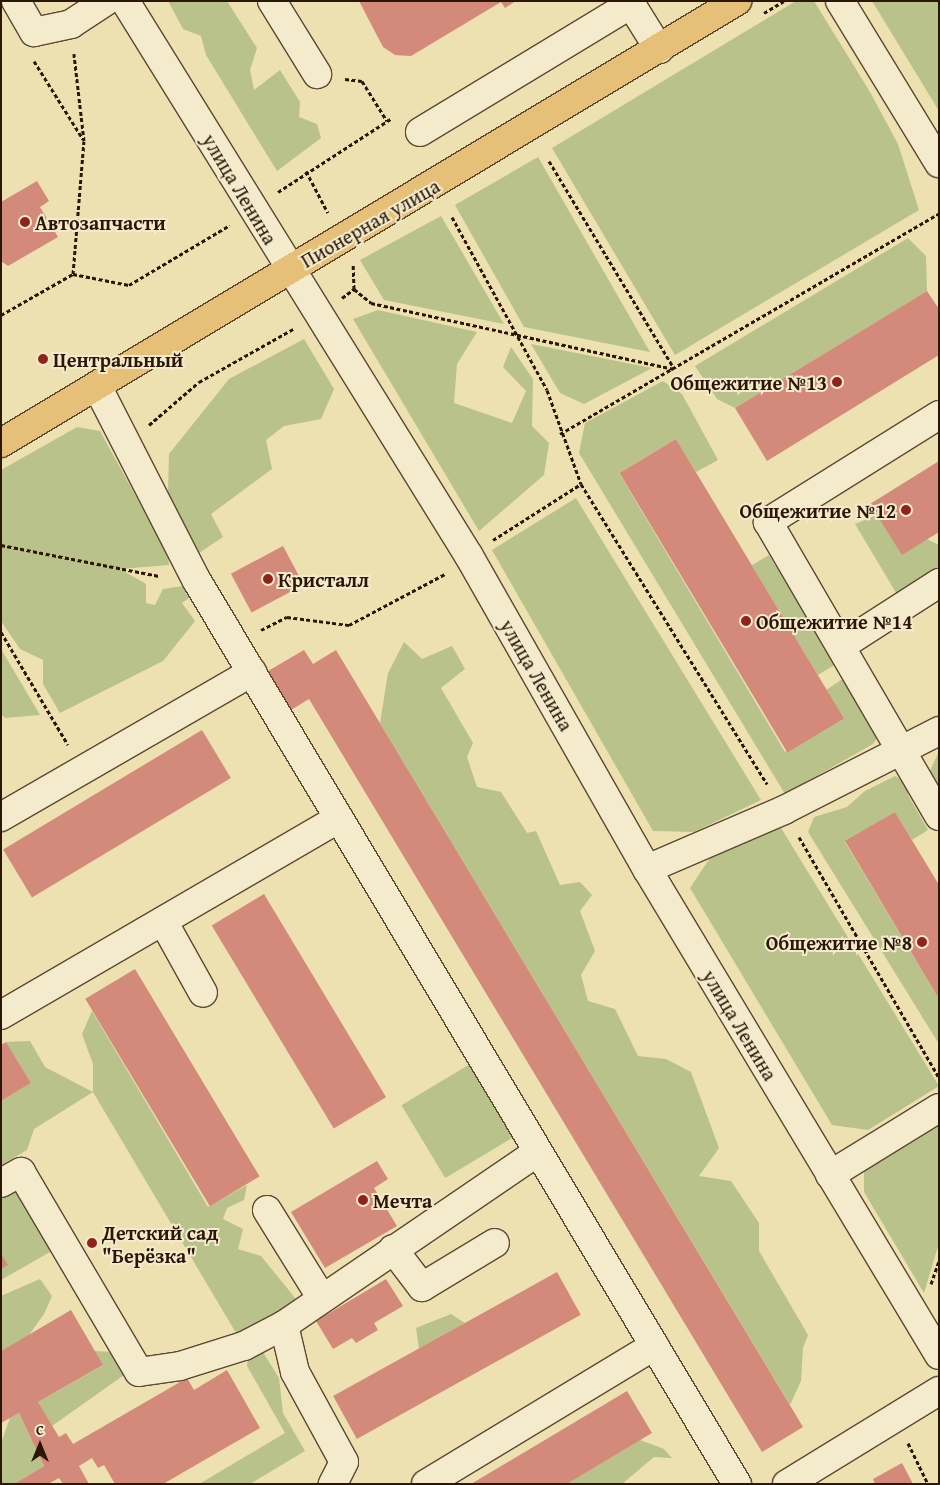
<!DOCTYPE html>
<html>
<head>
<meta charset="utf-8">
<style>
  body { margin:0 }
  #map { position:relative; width:940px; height:1485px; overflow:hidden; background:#ede0b1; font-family:"Gentium Book Plus",serif }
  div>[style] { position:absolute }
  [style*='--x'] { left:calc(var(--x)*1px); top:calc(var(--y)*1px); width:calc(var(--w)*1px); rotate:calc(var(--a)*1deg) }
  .green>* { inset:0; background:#b9c28a; transform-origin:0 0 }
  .building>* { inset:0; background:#d48a7b; transform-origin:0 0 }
  .path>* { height:3px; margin-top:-1.5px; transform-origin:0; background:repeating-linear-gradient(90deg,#2b1608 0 4px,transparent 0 6.5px) }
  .roads { filter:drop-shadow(1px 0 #5c4832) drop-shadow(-1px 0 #5c4832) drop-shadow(0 1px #5c4832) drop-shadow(0 -1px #5c4832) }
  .minor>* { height:28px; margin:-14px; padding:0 14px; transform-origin:14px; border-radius:14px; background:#f3ebcc }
  .major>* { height:28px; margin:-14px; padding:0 14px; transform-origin:14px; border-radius:14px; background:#e6c078 }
  .dots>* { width:14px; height:14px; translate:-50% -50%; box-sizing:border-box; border:2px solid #f3ebcc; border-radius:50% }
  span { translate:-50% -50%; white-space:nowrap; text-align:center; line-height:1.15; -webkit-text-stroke:4px #f3ebcc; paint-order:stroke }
  .street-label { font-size:20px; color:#2b1608 }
  .poi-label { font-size:20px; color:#2b1608; font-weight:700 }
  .left { translate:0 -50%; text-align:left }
  .right { translate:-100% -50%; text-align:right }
  .frame { position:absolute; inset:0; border:2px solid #2b1608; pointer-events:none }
  .north { position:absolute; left:15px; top:1420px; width:50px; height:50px; -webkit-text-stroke:4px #f3ebcc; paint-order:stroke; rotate:0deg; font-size:14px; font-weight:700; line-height:20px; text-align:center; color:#2b1608 }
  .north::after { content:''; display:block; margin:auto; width:18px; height:22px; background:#2b1608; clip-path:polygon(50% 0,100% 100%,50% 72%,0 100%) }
</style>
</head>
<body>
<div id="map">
  <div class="green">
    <div style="clip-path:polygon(168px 1px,227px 1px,257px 48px,250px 70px,254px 90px,280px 70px,300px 102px,299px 117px,317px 124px,321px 138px,277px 171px,206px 55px,201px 36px,183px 29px)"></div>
    <div style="clip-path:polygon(796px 1px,814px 1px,870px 92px,898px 144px,919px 210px,675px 355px,552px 148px)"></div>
    <div style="clip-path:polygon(872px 1px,939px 1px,939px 111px)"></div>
    <div style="clip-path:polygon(538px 157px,650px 352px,524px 327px,455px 205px)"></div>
    <div style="clip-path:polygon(441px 216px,504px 324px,384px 300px,360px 260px)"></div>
    <div style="clip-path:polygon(908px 238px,926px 256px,927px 291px,735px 408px,717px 399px,695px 366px)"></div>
    <div style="clip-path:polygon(378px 310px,477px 332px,457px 364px,454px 403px,512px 423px,526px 391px,503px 367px,511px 347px,533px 379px,532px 426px,549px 443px,544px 475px,479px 531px,353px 319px)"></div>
    <div style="clip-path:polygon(304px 339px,334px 389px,321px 419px,284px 426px,266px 440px,272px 469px,211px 514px,223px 537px,199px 553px,168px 493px,169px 454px,229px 379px)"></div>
    <div style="clip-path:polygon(531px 344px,652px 368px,584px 404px,560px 393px)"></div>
    <div style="clip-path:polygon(663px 381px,682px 394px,718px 460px,696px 472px,676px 439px,619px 473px,785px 752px,842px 719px,826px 690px,847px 676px,879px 735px,873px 744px,785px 794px,579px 453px,585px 423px)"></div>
    <div style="clip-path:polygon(77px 427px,100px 431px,168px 555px,169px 565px,120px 569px,146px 584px,146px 603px,155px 605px,163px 589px,183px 586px,189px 598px,182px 603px,195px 621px,163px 661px,60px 713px,43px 684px,43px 660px,20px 649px,1px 621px,1px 470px)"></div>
    <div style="clip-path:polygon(576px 498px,761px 800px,694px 832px,653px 831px,492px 550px)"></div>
    <div style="clip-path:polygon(877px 515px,939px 545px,939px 570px,898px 596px,855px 524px)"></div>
    <div style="left:769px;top:555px;width:128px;height:20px;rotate:59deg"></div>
    <div style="clip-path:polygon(404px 642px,422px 659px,452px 646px,465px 669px,441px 688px,473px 743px,467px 757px,477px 787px,501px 792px,527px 833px,536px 831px,560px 885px,580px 882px,592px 895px,580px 911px,595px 951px,581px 975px,588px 1001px,615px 1009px,638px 1056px,666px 1059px,691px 1072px,719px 1148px,699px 1176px,731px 1181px,759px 1223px,759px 1251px,808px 1335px,803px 1348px,801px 1381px,790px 1405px,380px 723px,388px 673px)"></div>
    <div style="clip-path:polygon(1px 649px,40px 715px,5px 718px,1px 714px)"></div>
    <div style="clip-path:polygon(939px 751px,939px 785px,930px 771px)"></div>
    <div style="clip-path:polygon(895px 776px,907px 783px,908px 795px,928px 830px,912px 840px,895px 812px,845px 842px,939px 999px,939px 1044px,808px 832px,814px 817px,847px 807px,865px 791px)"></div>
    <div style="clip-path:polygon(778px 823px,939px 1086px,868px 1130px,832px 1125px,690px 888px,710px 858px)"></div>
    <div style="clip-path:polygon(92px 1011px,208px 1207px,247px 1185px,244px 1200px,227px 1208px,223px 1219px,243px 1229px,238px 1249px,261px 1256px,300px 1304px,239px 1338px,93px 1092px,34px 1129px,27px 1150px,1px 1165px,1px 1101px,31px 1083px,6px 1042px,30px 1041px,45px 1067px,93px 1092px,93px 1064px,82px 1034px)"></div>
    <div style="left:470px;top:1064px;width:85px;height:80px;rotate:59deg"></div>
    <div style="clip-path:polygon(939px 1125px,939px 1243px,924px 1293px,864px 1192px,864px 1171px)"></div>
    <div style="clip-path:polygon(13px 1186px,30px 1198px,57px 1248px,1px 1280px,1px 1269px,7px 1265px,1px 1254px,1px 1199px)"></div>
    <div style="clip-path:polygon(40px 1279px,52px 1296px,44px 1314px,29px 1335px,1px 1351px,1px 1296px)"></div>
    <div style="clip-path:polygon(451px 1314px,465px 1323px,419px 1349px,416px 1328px)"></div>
    <div style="clip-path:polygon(261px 1349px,279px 1378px,283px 1413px,305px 1451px,250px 1484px,199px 1484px,285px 1433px,247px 1366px,248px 1354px)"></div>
    <div style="clip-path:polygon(94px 1351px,116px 1352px,124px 1375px,52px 1426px,38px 1402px,102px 1366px)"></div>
    <div style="clip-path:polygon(19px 1413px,44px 1466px,14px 1484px,1px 1484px,1px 1443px,10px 1418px)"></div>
    <div style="clip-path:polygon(640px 1440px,664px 1449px,672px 1458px,654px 1457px,622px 1484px,567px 1484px)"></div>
  </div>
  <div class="building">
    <div style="clip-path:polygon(359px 1px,516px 1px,505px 8px,501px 2px,411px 56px,395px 55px,383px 47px)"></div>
    <div style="clip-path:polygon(37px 181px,49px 201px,40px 207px,58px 237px,8px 266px,1px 261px,1px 202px)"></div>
    <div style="clip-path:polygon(927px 291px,939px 309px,939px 355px,767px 461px,735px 408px)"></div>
    <div style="left:676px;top:439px;width:326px;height:66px;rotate:59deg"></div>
    <div style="clip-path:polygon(939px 461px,939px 532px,902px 555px,870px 504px)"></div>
    <div style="left:283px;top:546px;width:44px;height:59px;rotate:62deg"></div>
    <div style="clip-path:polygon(304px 650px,313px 664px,336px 650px,803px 1427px,762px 1452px,309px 699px,291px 710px,268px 671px)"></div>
    <div style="left:202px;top:730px;width:56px;height:232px;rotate:59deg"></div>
    <div style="clip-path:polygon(895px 812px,939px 885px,939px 999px,845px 841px)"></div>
    <div style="left:264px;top:894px;width:237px;height:61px;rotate:59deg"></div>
    <div style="left:135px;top:969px;width:242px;height:58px;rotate:59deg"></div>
    <div style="clip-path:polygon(6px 1042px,31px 1083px,1px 1101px,1px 1045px)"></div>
    <div style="clip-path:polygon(377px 1161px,388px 1179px,374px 1188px,397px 1226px,325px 1268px,291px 1212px)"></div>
    <div style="clip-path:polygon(1px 1254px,8px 1265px,1px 1269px)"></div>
    <div style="left:557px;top:1272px;width:49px;height:256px;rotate:61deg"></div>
    <div style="clip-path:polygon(386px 1279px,403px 1306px,374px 1323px,378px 1330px,356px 1343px,352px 1338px,333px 1349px,316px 1321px)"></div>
    <div style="clip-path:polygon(71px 1310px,103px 1365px,38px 1402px,59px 1437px,66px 1433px,73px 1444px,187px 1378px,194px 1390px,227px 1370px,260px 1428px,163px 1484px,115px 1484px,104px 1465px,98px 1468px,92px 1458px,79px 1466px,89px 1484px,63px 1484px,59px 1478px,48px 1484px,14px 1484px,44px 1466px,19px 1413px,1px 1423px,1px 1351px)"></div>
    <div style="clip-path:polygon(627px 1391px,652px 1433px,567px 1484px,471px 1484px)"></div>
    <div style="clip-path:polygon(902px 1463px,913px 1484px,875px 1484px,873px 1479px)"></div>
  </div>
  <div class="path">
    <div style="--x:764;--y:13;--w:23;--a:-31"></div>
    <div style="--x:34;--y:61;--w:92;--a:57.9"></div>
    <div style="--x:345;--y:79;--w:17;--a:7"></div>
    <div style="--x:362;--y:81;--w:47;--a:58"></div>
    <div style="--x:549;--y:161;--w:242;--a:58.9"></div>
    <div style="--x:306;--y:171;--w:47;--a:62.4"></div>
    <div style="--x:278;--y:192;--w:136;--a:-33"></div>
    <div style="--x:452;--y:217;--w:197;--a:61.2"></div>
    <div style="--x:547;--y:390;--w:100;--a:70.1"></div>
    <div style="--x:581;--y:484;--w:353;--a:58.2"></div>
    <div style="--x:73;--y:274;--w:133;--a:-85.3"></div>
    <div style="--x:84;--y:141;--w:88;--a:-96.6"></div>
    <div style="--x:354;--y:289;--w:22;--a:39"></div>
    <div style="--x:371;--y:303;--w:310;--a:12.3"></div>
    <div style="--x:342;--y:298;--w:15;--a:-37"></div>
    <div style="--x:354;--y:289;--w:24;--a:-92"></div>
    <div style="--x:1;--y:315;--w:83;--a:-29.7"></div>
    <div style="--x:73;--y:274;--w:57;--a:11.1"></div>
    <div style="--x:129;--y:285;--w:117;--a:-30.7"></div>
    <div style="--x:149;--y:425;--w:66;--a:-40.7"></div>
    <div style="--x:199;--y:382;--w:108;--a:-29.4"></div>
    <div style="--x:560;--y:434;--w:439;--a:-30.2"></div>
    <div style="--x:493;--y:540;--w:104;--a:-32.5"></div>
    <div style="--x:1;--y:545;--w:161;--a:11.1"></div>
    <div style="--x:261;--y:630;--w:29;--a:-27"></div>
    <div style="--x:287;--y:617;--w:63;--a:7.4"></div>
    <div style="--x:349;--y:625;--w:109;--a:-28"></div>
    <div style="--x:1;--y:632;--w:131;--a:59.3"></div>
    <div style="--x:799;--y:837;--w:279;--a:59.8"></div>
    <div style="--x:931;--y:1284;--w:24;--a:-71"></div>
    <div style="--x:908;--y:1443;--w:46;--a:64"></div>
  </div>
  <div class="roads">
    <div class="minor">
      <div style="--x:16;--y:1;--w:36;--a:60"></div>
      <div style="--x:34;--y:32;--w:38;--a:-12"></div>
      <div style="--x:71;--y:24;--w:42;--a:-33.3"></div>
      <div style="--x:125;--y:1;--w:653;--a:58.21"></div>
      <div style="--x:469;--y:556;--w:360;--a:60.4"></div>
      <div style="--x:647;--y:869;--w:567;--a:59"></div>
      <div style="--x:272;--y:1;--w:86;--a:58.3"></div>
      <div style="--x:629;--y:1;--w:57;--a:58"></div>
      <div style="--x:840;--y:1;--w:190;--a:58.6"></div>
      <div style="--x:420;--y:132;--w:247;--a:-31.2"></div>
      <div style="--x:97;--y:386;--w:219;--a:62.9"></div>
      <div style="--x:197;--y:581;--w:1052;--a:59.12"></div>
      <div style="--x:939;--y:415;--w:202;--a:148"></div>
      <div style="--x:768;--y:522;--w:340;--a:59.8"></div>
      <div style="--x:841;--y:646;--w:117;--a:-32.7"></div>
      <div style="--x:1;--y:817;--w:290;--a:-30"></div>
      <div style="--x:647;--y:869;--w:149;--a:-23.3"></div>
      <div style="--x:784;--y:810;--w:174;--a:-27"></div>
      <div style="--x:163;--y:921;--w:82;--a:60.9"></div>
      <div style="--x:1;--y:1015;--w:391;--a:-30.2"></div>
      <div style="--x:830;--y:1175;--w:128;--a:-31.6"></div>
      <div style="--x:1;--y:1183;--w:23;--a:-29"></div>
      <div style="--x:21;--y:1172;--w:232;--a:59.5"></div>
      <div style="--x:139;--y:1372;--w:41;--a:-8.3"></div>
      <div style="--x:180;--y:1366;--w:67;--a:-17.4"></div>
      <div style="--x:244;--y:1346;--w:45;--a:-27.7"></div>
      <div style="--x:284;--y:1325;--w:307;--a:-34.3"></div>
      <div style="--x:267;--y:1210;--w:102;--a:58.2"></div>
      <div style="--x:393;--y:1249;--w:48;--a:52.7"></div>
      <div style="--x:422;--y:1287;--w:85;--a:-31.1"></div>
      <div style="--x:284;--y:1325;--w:48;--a:76.8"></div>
      <div style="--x:295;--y:1372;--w:102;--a:61.4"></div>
      <div style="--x:344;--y:1462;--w:25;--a:117"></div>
      <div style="--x:426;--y:1484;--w:267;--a:-31.2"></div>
      <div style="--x:787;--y:1484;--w:178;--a:-31.5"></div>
    </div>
    <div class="major">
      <div style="--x:1;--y:443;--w:859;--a:-30.99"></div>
    </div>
  </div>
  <div class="dots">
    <div style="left:25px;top:222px;background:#8f2418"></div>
    <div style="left:43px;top:359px;background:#8f2418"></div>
    <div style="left:837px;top:382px;background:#8f2418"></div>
    <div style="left:906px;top:510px;background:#8f2418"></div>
    <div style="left:268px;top:579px;background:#8f2418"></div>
    <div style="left:746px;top:621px;background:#8f2418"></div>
    <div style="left:922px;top:942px;background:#8f2418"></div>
    <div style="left:363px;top:1200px;background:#8f2418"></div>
    <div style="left:92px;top:1243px;background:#8f2418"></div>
  </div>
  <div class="street-label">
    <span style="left:240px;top:189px;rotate:59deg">улица Ленина</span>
    <span style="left:370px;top:223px;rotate:-30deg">Пионерная улица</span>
    <span style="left:537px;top:675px;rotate:60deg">улица Ленина</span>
    <span style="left:740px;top:1025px;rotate:59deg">улица Ленина</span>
  </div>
  <div class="poi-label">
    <span class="left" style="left:35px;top:222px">Автозапчасти</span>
    <span class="left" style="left:53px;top:359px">Центральный</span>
    <span class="right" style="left:827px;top:382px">Общежитие №13</span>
    <span class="right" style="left:896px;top:510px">Общежитие №12</span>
    <span class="left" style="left:278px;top:579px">Кристалл</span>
    <span class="left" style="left:756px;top:621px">Общежитие №14</span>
    <span class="right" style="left:912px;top:942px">Общежитие №8</span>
    <span class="left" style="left:373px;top:1200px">Мечта</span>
    <span class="left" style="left:102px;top:1244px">Детский сад<br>"Берёзка"</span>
  </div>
  <div class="frame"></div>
  <div class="north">С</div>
</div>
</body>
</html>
